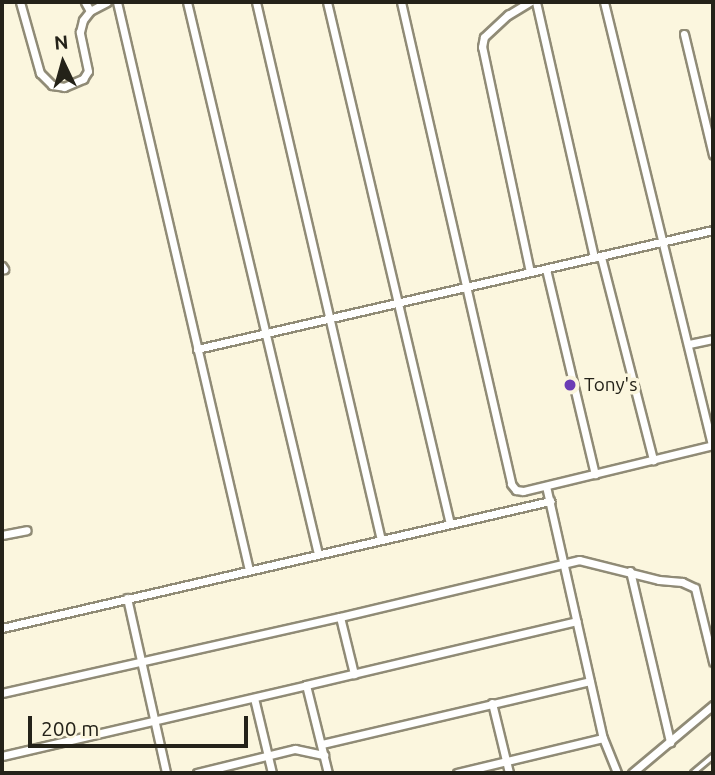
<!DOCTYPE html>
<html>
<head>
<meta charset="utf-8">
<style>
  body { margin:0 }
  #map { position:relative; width:715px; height:775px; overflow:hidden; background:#fbf6de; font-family:Ubuntu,sans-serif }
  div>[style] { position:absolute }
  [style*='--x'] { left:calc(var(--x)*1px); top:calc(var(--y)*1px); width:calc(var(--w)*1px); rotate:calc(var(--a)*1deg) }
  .roads { filter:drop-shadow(2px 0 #908b76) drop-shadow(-2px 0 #908b76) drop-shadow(0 2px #908b76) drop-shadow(0 -2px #908b76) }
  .service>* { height:3.5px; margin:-1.75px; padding:0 1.75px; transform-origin:1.75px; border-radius:1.75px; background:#fff }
  .minor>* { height:7px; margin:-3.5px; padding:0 3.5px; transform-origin:3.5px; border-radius:3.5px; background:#fff }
  .dots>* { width:19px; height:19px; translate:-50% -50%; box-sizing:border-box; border:4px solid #fbf6de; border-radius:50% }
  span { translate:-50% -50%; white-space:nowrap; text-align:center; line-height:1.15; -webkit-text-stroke:7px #fbf6de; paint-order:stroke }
  .poi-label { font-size:19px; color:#242219 }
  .left { translate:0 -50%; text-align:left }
  .frame { position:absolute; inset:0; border:4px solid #242219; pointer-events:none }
  .north { position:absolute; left:28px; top:28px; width:70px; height:70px; -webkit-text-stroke:5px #fbf6de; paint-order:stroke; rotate:355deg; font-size:19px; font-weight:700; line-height:28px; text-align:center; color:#242219 }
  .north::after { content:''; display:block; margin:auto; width:24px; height:32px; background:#242219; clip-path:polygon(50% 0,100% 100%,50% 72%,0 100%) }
  .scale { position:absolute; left:28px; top:716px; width:220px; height:32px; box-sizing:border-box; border:4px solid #242219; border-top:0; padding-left:9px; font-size:21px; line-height:24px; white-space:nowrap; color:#242219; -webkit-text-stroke:5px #fbf6de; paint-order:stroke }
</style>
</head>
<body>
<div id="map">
  <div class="roads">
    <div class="service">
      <div style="--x:693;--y:773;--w:26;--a:-40"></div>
    </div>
    <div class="minor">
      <div style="--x:20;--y:2;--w:74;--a:74.3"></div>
      <div style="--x:40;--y:73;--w:17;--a:45"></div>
      <div style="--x:52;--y:85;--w:12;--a:9"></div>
      <div style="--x:64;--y:87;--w:21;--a:-23"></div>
      <div style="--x:83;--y:79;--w:9;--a:-58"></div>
      <div style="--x:88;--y:71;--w:40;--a:-102"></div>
      <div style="--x:80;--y:32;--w:12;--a:-76"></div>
      <div style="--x:83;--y:20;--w:11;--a:-52"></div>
      <div style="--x:90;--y:11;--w:19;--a:-28"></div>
      <div style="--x:85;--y:2;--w:10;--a:61"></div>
      <div style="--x:117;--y:2;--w:583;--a:76.92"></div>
      <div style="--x:187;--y:2;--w:567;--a:76.65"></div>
      <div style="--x:256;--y:2;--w:552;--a:76.92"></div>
      <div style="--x:327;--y:2;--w:536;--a:76.74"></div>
      <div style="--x:401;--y:2;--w:494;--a:77.1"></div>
      <div style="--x:511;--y:484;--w:8;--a:50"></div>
      <div style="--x:516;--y:490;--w:7;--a:8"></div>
      <div style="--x:523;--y:491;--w:195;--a:-13.6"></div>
      <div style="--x:536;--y:2;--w:262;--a:77.2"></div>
      <div style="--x:604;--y:2;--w:456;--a:76.3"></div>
      <div style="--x:684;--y:34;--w:124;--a:76.5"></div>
      <div style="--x:601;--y:257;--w:210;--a:75.6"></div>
      <div style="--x:2;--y:266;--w:4;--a:56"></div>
      <div style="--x:546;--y:269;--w:211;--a:76.6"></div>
      <div style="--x:530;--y:272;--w:230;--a:-102"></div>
      <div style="--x:482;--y:47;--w:10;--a:-79"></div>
      <div style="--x:484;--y:37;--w:33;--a:-43"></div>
      <div style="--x:508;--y:15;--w:26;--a:-31"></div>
      <div style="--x:689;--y:344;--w:25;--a:-12"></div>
      <div style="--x:197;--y:349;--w:530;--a:-12.99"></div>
      <div style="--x:546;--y:486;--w:258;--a:77.3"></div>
      <div style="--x:603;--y:738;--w:38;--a:68"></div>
      <div style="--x:2;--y:535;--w:25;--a:-11"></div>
      <div style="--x:630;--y:571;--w:176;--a:76.8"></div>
      <div style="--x:127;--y:598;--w:179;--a:77.4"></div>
      <div style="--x:340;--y:617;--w:59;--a:76.2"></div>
      <div style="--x:2;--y:628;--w:563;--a:-13.05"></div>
      <div style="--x:306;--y:685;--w:278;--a:-13.3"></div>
      <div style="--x:2;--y:693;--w:346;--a:-12.7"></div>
      <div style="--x:340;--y:617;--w:246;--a:-13.4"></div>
      <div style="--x:579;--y:560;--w:82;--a:14"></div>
      <div style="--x:659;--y:580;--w:23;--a:5"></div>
      <div style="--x:682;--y:582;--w:14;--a:25"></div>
      <div style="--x:695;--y:588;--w:76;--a:76.3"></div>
      <div style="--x:254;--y:698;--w:77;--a:76.5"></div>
      <div style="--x:492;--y:703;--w:72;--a:76.3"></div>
      <div style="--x:322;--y:744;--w:275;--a:-13.2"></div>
      <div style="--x:2;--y:756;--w:312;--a:-13.1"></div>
      <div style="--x:306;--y:685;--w:91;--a:76"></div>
      <div style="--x:197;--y:773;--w:101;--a:-13.8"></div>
      <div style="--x:295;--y:749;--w:30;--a:12"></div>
      <div style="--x:457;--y:773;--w:150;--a:-13.5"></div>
      <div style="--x:632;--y:773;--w:106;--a:-40"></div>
    </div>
  </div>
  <div class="dots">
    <div style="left:570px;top:385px;background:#6b3db5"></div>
  </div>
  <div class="poi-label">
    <span class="left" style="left:584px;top:385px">Tony's</span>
  </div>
  <div class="frame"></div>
  <div class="north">N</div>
  <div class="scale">200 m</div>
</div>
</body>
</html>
